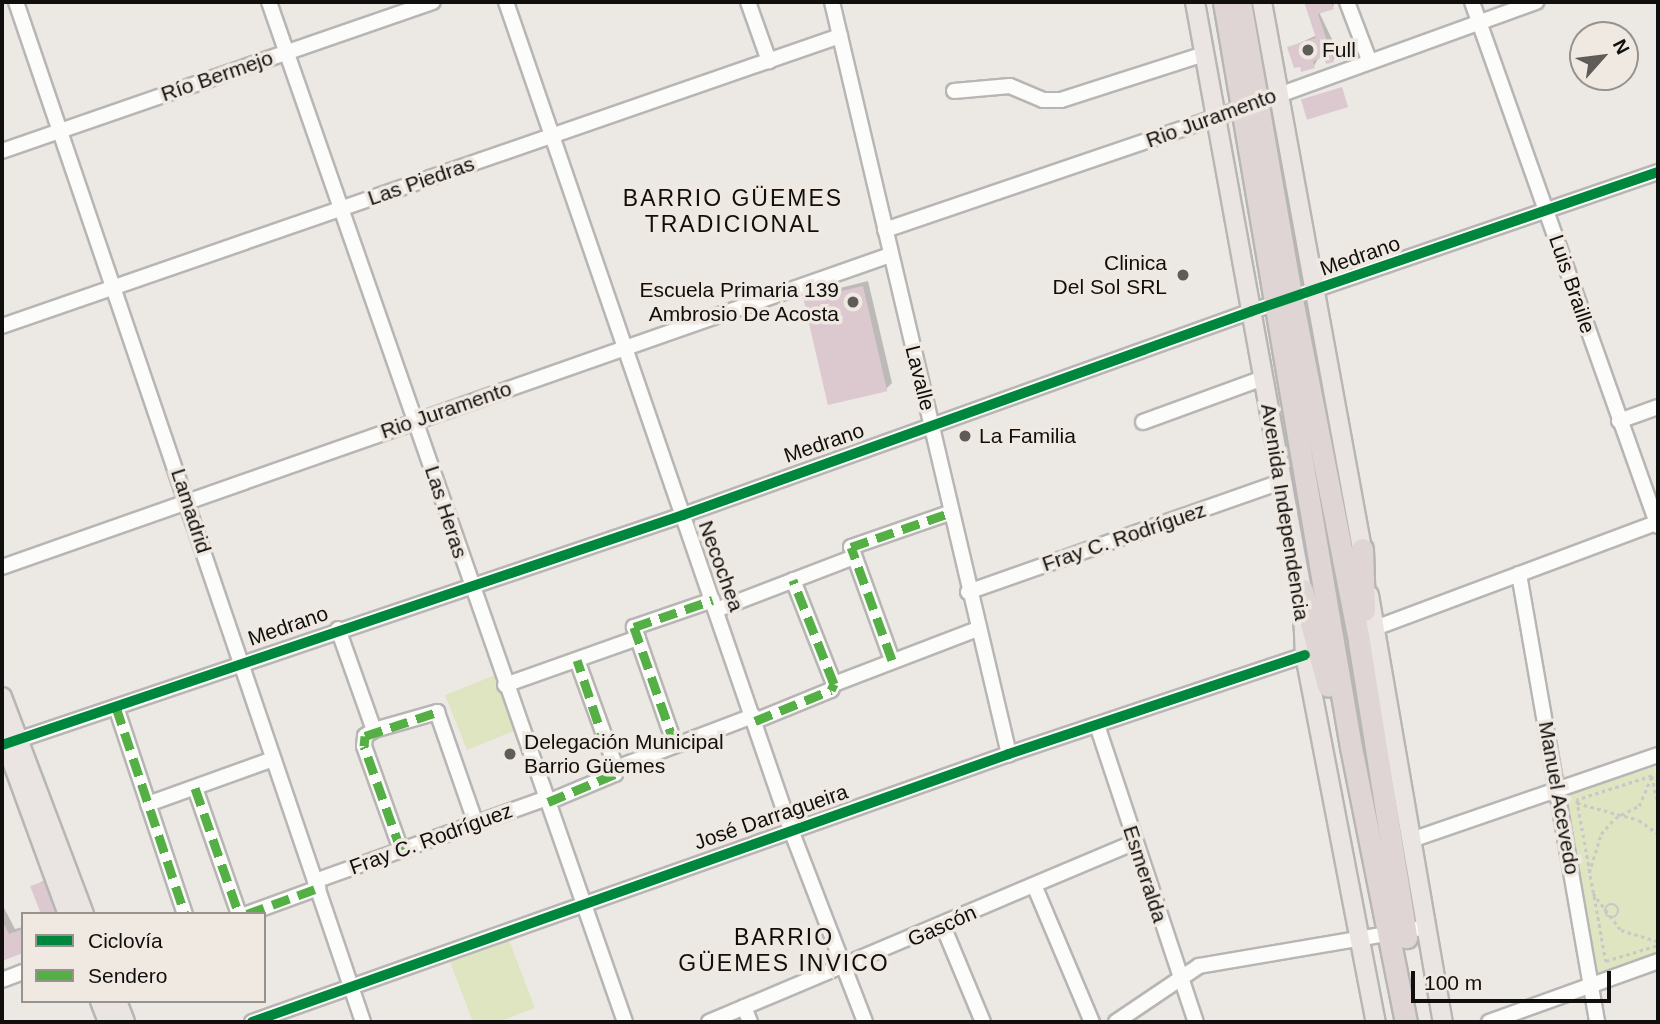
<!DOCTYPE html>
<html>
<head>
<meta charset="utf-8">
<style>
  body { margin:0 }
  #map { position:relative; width:1660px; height:1024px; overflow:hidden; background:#ece9e5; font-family:Helvetica,sans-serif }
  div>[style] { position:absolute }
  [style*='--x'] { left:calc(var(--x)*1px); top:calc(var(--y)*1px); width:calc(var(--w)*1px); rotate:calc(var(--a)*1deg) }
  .green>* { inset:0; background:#dfe4c1; transform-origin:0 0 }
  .shadow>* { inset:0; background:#0003 }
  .building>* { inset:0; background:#dcc9d0; transform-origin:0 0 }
  .path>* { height:2.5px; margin-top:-1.25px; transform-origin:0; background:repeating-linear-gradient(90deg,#c9c8c7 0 3.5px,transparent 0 7px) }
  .path>.ring { margin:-1.25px; padding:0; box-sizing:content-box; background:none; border:2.5px solid #c9c8c7; border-radius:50% }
  .roads { filter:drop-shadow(2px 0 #b8b6b4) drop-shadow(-2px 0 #b8b6b4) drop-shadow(0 2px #b8b6b4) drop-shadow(0 -2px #b8b6b4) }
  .minor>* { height:14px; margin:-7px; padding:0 7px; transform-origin:7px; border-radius:7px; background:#fcfcfb }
  .major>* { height:18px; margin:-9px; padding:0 9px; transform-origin:9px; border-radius:9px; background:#eae5e3 }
  .highway>* { height:21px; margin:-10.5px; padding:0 10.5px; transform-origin:10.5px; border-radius:10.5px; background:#ded5d4 }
  .quiet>* { height:9px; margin-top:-4.5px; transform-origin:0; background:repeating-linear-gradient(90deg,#54b044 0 18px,transparent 0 27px) }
  .cycleway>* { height:10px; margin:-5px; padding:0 5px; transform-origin:5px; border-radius:5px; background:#00873e }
  .dots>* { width:19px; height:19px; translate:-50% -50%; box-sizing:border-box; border:4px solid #efe9e2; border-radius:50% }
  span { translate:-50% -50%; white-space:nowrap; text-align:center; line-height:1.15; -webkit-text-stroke:7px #efe9e2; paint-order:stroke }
  .poi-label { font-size:21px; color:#110f0d }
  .left { translate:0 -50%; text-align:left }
  .right { translate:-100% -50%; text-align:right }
  .street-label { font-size:21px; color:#110f0d }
  .neighbourhood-label { font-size:23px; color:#110f0d; letter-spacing:2px }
  .frame { position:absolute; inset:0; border:4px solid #110f0d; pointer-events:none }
  .legend { position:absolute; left:21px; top:912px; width:245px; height:91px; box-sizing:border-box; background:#efe9e2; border:2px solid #96928d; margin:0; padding:9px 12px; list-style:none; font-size:21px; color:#110f0d }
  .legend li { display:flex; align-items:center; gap:14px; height:35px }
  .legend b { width:35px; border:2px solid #96928d }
  .north { position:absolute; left:1569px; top:21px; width:70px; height:70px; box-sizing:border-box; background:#efe9e2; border:2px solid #96928d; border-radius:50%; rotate:62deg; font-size:19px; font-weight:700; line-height:28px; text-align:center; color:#110f0d }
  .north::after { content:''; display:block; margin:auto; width:24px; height:32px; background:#5e5b59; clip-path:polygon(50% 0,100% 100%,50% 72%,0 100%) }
  .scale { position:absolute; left:1411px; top:971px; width:200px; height:32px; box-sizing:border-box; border:4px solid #110f0d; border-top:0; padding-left:9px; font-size:21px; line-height:24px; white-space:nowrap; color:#110f0d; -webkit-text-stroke:5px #efe9e2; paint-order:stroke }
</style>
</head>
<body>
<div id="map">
  <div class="green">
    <div style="left:495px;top:675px;width:59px;height:54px;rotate:68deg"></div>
    <div style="clip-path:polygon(1654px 767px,1658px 783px,1658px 952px,1597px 973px,1562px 796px)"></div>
    <div style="clip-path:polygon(509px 940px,535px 1008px,498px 1022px,473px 1022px,450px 962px)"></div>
  </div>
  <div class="shadow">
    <div style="clip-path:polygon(1306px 2px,1333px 2px,1334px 6px,1319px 12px,1339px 54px,1333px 60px,1319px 57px,1314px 66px,1289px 48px,1317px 35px)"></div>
    <div style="clip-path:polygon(868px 281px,892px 383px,886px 389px,806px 301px,812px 295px)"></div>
    <div style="clip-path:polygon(52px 876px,66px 914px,32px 887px)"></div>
    <div style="clip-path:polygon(2px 904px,15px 929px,23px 927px,23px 951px,2px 959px)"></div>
  </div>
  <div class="building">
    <div style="clip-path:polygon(1304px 2px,1331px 2px,1334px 9px,1318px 14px,1334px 62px,1326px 64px,1324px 57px,1313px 61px,1315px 68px,1301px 72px,1300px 67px,1294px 68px,1287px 47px,1316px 38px)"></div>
    <div style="left:1342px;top:87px;width:21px;height:43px;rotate:73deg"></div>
    <div style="left:863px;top:286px;width:108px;height:61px;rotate:77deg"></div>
    <div style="clip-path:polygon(46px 881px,59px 914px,41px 914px,30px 886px)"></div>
    <div style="clip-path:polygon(2px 920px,9px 934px,23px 929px,23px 953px,2px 961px)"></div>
  </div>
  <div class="path">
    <div style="--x:1652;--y:776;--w:79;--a:162.3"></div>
    <div style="--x:1577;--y:800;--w:164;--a:79.8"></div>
    <div style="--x:1606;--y:961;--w:54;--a:-17.1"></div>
    <div style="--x:1652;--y:776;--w:26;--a:77"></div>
    <div style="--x:1577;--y:803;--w:64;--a:15.3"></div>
    <div style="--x:1639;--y:820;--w:24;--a:36"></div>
    <div style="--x:1589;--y:873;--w:41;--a:-72.9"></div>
    <div style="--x:1601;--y:834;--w:21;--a:-49"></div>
    <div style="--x:1615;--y:818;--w:27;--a:-27"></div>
    <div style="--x:1639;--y:806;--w:33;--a:-67"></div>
    <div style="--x:1593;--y:893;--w:46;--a:52.9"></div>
    <div style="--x:1621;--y:930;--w:39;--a:17"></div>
    <div class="ring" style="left:1605px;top:904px;width:11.5px;height:11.5px"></div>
  </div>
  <div class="roads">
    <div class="minor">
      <div style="--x:16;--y:2;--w:1077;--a:71.21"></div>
      <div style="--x:269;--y:2;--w:1080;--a:70.76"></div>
      <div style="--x:506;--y:2;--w:876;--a:71.01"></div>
      <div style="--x:791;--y:830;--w:206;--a:68.9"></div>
      <div style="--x:748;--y:2;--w:63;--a:70.4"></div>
      <div style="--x:832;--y:2;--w:773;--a:76.76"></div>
      <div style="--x:1347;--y:2;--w:62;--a:69.2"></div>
      <div style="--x:1472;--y:2;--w:556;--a:70.46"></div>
      <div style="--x:954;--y:91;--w:56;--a:-5.1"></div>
      <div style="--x:1010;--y:86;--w:36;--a:23"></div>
      <div style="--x:1043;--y:100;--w:18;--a:0"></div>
      <div style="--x:1061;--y:100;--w:150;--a:-17.8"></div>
      <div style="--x:2;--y:151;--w:456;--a:-19.1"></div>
      <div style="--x:885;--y:230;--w:378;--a:-18.8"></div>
      <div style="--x:1243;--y:108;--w:312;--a:-19.9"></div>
      <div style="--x:2;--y:326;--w:887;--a:-19.09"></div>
      <div style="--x:1619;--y:421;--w:41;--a:-19.7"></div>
      <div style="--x:1143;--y:422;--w:128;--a:-20.1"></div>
      <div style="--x:2;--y:567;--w:941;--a:-19.36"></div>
      <div style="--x:1519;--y:574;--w:455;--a:80.1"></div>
      <div style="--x:793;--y:580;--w:112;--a:68.5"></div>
      <div style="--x:968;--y:592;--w:331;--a:-19.4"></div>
      <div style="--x:716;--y:610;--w:148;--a:-21"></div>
      <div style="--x:1375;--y:628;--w:302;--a:-20.5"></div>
      <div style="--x:338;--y:629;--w:107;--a:70.4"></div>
      <div style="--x:577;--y:660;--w:115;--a:70.1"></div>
      <div style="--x:892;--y:660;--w:120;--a:-109.9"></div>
      <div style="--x:851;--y:547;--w:104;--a:-19.1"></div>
      <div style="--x:505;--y:685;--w:141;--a:-19.5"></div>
      <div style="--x:116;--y:707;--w:218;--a:71.6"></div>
      <div style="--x:755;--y:721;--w:82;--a:-22.2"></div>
      <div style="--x:831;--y:690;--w:7;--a:-63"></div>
      <div style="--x:834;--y:684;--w:153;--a:-21"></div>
      <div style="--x:1097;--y:725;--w:313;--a:71.6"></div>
      <div style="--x:9;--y:743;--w:712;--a:-18.69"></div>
      <div style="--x:683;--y:515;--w:604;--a:-19.72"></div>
      <div style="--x:1252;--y:311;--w:429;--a:-18.9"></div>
      <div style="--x:675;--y:745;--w:125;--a:-109.2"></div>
      <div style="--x:634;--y:627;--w:83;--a:-18.9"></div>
      <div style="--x:616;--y:768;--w:147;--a:-20.8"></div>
      <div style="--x:195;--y:788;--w:133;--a:70.8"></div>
      <div style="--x:548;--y:802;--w:73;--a:-22.7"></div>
      <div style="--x:615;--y:774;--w:6;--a:-81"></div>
      <div style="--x:148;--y:804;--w:133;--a:-19.8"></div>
      <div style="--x:1411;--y:840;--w:261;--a:-19"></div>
      <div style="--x:401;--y:850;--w:110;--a:-109.6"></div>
      <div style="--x:364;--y:746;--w:10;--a:-84"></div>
      <div style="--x:365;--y:736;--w:11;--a:-34"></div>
      <div style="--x:374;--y:730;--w:66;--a:-15.9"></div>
      <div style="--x:437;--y:712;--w:119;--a:70.8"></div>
      <div style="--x:315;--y:881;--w:246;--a:-19.7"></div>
      <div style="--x:1034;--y:885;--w:149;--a:67.1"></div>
      <div style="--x:247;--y:914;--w:76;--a:-20.1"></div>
      <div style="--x:943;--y:926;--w:104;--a:67.4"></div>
      <div style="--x:2;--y:980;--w:22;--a:-21"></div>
      <div style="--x:744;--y:1007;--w:16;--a:68"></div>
      <div style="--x:252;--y:1022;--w:803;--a:-19.5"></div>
      <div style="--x:1009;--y:754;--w:312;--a:-18.5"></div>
      <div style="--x:709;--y:1022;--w:462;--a:-22.9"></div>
      <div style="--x:1116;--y:1022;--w:100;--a:-34"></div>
      <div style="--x:1199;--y:966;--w:230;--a:-9.7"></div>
      <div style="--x:1489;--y:1022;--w:180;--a:-19.8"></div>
    </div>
    <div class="major">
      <div style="--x:1195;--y:2;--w:598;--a:79.69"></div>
      <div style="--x:1302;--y:590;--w:65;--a:87.4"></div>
      <div style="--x:1305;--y:655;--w:374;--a:79.1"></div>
      <div style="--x:1262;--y:2;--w:567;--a:79.64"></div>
      <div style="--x:1369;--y:595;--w:433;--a:80.2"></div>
      <div style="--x:2;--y:697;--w:232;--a:69.3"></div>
      <div style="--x:2;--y:734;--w:192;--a:69.9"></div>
      <div style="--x:100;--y:1001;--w:22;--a:69"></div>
      <div style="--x:117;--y:1001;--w:22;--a:69"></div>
    </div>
    <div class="highway">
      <div style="--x:1224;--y:2;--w:756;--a:80.33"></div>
      <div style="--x:1351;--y:747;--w:280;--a:78.7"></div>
      <div style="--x:1240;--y:2;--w:302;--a:80.1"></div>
      <div style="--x:1292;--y:299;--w:349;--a:78.9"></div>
      <div style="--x:1359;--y:642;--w:299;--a:80.9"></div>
      <div style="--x:1362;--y:549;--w:61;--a:88.1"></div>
      <div style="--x:1302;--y:590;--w:99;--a:74.8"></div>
    </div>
  </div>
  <div class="quiet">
    <div style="--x:892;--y:660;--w:120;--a:-109.9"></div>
    <div style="--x:851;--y:547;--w:104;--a:-19.1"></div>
    <div style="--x:116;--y:707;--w:218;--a:71.6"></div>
    <div style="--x:755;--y:721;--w:82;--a:-22.2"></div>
    <div style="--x:831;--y:690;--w:7;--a:-63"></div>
    <div style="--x:834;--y:684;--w:112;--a:-111.5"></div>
    <div style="--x:675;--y:745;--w:125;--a:-109.2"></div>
    <div style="--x:634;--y:627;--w:83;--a:-18.9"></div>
    <div style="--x:195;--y:788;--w:133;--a:70.8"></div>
    <div style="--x:548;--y:802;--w:73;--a:-22.7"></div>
    <div style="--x:615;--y:774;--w:120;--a:-108.4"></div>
    <div style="--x:401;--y:850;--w:110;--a:-109.6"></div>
    <div style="--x:364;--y:746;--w:10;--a:-84"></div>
    <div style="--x:365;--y:736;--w:76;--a:-18.4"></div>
    <div style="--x:247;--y:914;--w:76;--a:-20.1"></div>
  </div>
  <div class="cycleway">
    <div style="--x:2;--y:745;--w:719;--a:-18.66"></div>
    <div style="--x:683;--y:515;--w:604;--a:-19.72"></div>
    <div style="--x:1252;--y:311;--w:429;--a:-18.9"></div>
    <div style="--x:252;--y:1022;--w:803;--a:-19.5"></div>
    <div style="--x:1009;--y:754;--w:312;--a:-18.5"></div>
  </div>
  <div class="dots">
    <div style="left:1308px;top:50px;background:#5e5b59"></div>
    <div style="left:1183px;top:275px;background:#5e5b59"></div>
    <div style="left:853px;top:302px;background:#5e5b59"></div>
    <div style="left:965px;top:436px;background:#5e5b59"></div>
    <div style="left:510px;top:754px;background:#5e5b59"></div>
  </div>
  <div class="poi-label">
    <span class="left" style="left:1322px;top:50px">Full</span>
    <span class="right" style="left:1167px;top:275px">Clinica<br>Del Sol SRL</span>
    <span class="right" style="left:839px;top:302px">Escuela Primaria 139<br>Ambrosio De Acosta</span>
    <span class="left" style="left:979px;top:436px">La Familia</span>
    <span class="left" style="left:524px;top:754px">Delegación Municipal<br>Barrio Güemes</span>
  </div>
  <div class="street-label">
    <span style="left:217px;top:76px;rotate:-19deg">Río Bermejo</span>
    <span style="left:1211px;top:118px;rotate:-20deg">Rio Juramento</span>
    <span style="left:421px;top:181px;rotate:-19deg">Las Piedras</span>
    <span style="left:1360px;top:256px;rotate:-19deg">Medrano</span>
    <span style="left:1572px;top:284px;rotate:71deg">Luis Braille</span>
    <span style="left:920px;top:378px;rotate:76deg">Lavalle</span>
    <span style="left:446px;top:410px;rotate:-19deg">Rio Juramento</span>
    <span style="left:824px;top:443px;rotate:-19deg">Medrano</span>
    <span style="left:191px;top:511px;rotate:72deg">Lamadrid</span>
    <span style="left:446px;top:512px;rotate:72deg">Las Heras</span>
    <span style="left:1285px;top:512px;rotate:81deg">Avenida Independencia</span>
    <span style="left:1124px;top:537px;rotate:-19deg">Fray C. Rodríguez</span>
    <span style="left:721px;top:566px;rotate:70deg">Necochea</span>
    <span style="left:288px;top:626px;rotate:-19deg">Medrano</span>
    <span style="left:1559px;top:798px;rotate:80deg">Manuel Acevedo</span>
    <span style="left:771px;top:817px;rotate:-19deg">José Darragueira</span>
    <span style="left:431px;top:839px;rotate:-20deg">Fray C. Rodríguez</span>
    <span style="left:1145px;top:874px;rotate:72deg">Esmeralda</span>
    <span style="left:942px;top:926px;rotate:-24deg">Gascón</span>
  </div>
  <div class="neighbourhood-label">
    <span style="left:733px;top:211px">BARRIO GÜEMES<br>TRADICIONAL</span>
    <span style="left:784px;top:950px">BARRIO<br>GÜEMES INVICO</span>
  </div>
  <div class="frame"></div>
  <ul class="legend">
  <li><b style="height:9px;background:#00873e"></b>Ciclovía</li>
  <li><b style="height:9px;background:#54b044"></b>Sendero</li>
  </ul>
  <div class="north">N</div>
  <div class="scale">100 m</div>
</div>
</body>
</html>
